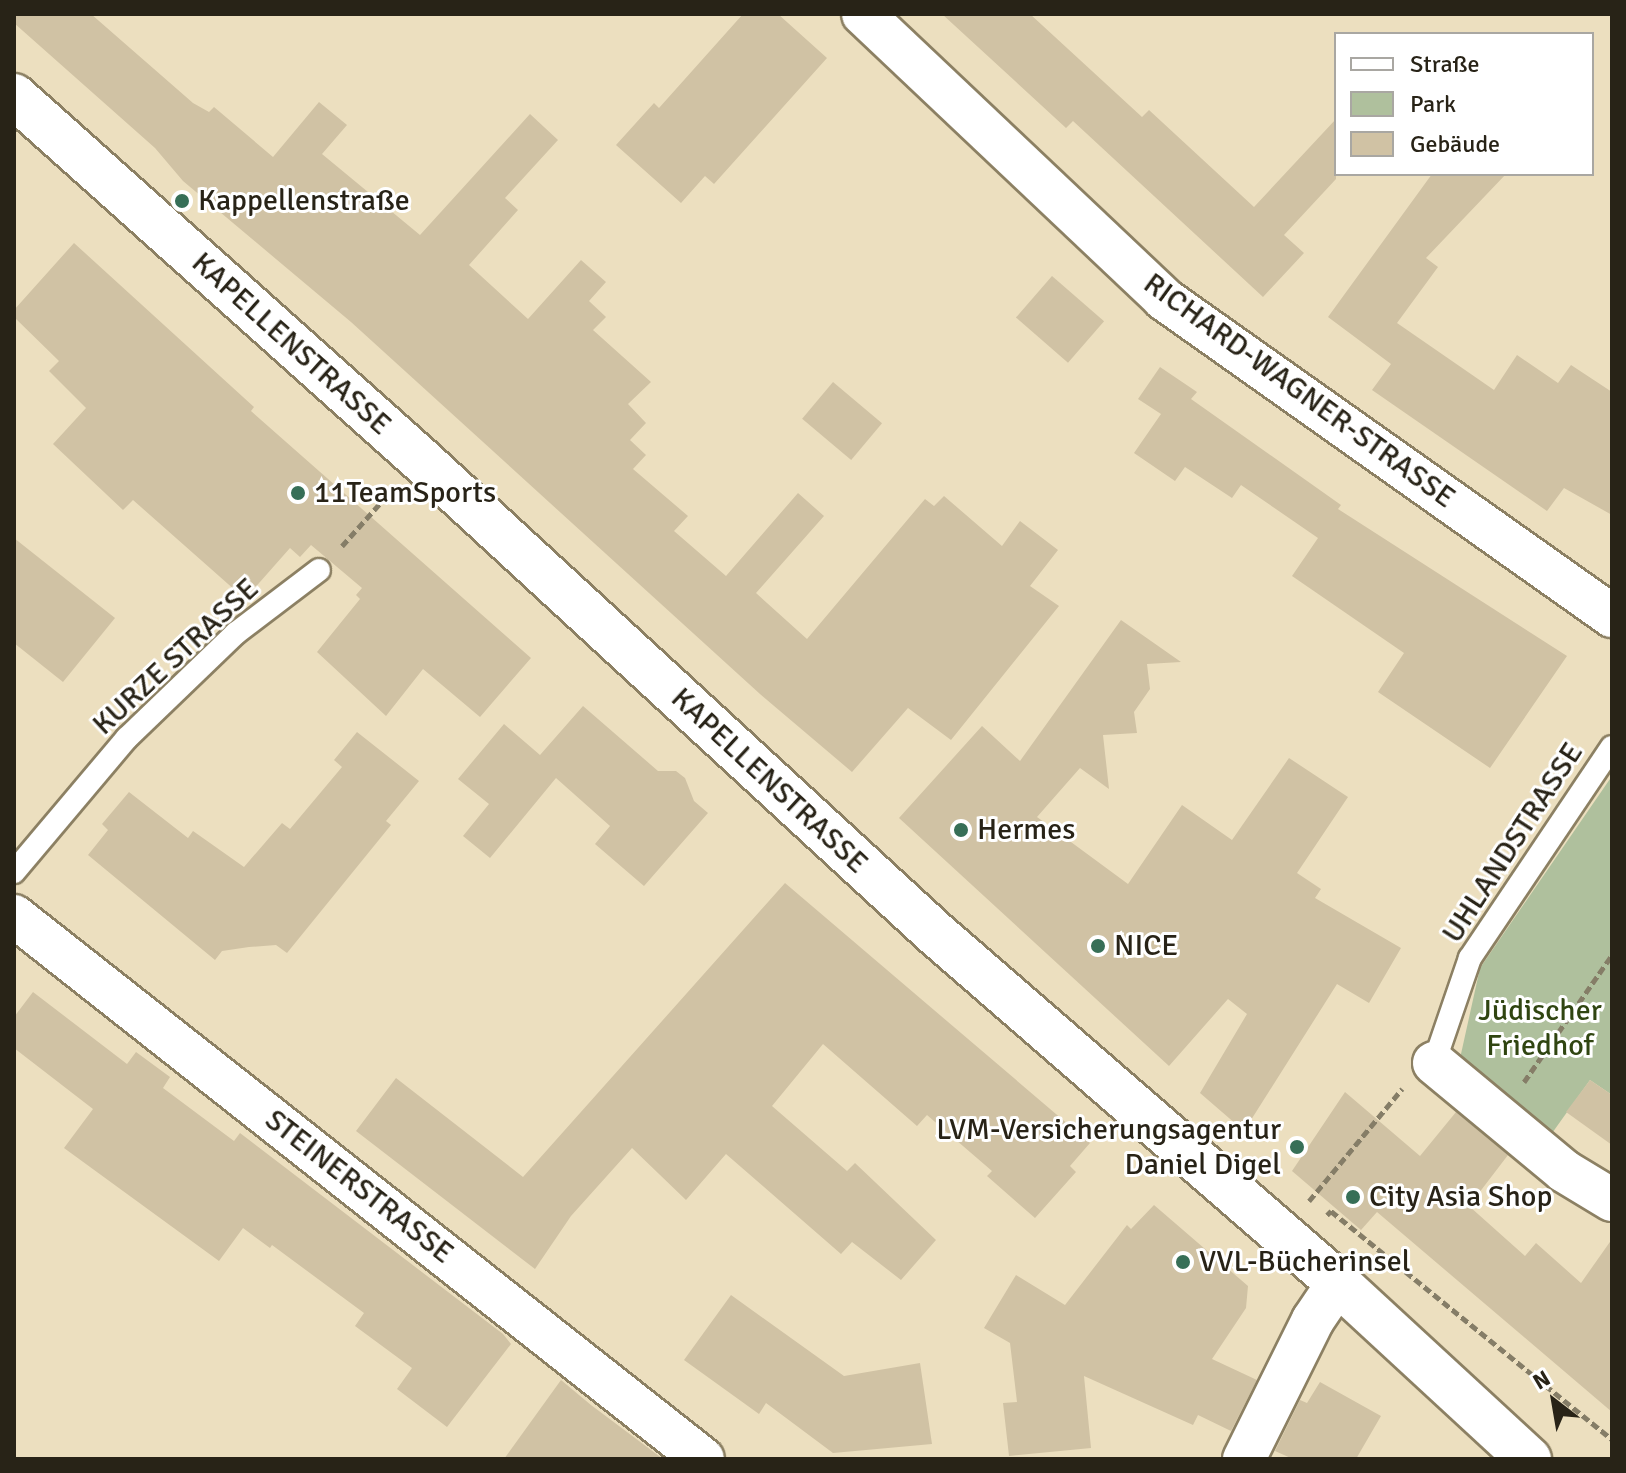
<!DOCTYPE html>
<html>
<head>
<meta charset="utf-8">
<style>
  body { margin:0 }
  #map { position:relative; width:1626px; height:1473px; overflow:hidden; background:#ecdfbf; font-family:Signika,sans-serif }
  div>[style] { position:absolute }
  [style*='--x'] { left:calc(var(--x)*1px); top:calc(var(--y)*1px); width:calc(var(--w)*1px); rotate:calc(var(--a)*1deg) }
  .green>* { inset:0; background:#afc09d }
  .building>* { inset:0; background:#d0c2a4; transform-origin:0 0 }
  .path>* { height:5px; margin-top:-2.5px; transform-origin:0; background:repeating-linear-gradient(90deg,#857d67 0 8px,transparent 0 12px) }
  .roads { filter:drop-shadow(2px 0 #8c8063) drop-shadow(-2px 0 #8c8063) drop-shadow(0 2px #8c8063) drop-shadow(0 -2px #8c8063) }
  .lane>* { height:22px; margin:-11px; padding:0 11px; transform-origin:11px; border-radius:11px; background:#fff }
  .street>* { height:42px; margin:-21px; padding:0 21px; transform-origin:21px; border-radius:21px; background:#fff }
  .secondary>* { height:44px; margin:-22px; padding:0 22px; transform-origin:22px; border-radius:22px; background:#fff }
  .dots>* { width:22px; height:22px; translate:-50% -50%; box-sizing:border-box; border:4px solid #fff; border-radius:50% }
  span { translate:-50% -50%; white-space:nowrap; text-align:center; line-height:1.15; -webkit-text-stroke:6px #fff; paint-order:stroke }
  .poi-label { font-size:30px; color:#282317 }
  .left { translate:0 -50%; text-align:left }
  .right { translate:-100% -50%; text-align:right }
  .street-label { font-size:30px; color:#282317 }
  .park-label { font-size:30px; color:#304511 }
  .frame { position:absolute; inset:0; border:16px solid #282317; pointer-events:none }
  .legend { position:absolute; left:1334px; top:32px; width:260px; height:144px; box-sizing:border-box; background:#fff; border:2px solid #a9a7a2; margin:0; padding:10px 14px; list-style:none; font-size:24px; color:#282317 }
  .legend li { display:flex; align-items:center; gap:16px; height:40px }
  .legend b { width:40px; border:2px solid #a9a7a2 }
  .north { position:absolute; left:1514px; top:1361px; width:80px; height:80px; -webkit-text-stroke:6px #fff; paint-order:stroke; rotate:329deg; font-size:22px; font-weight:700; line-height:32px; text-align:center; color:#282317 }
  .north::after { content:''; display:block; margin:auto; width:28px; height:36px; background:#282317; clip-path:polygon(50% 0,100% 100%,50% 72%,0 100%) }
</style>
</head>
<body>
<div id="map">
  <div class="green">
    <div style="clip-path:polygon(1612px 776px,1612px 1095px,1590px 1080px,1550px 1136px,1459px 1063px,1480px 968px)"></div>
  </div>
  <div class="building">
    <div style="clip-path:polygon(14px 14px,91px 14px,193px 103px,209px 112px,214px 107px,273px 157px,319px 102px,347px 125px,322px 154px,420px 235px,530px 114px,558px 140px,505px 198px,518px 210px,469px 265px,528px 319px,581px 260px,606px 282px,589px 301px,606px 317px,593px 330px,651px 382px,628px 404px,646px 423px,630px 440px,646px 455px,633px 469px,688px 516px,674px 531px,726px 576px,798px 493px,824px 516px,756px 593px,807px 639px,925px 499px,934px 506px,944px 496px,1002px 546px,1020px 521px,1058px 550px,1030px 586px,1059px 606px,951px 740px,908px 708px,852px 772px,760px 694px,351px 322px,183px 181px,155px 148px,14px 23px)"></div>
    <div style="clip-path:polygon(743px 14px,778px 14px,827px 58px,714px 184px,705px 176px,681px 203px,616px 145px,654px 103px,659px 108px)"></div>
    <div style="clip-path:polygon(942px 14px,1030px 14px,1142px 117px,1149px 110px,1254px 207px,1336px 119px,1336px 179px,1284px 235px,1304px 253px,1263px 297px,1073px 121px,1066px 128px)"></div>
    <div style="clip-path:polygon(1432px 174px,1506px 174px,1426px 258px,1438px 267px,1397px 323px,1494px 390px,1517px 355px,1558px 383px,1571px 365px,1612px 392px,1612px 515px,1564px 488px,1547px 511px,1372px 390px,1391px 364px,1328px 317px)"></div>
    <div style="clip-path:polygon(74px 243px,254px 407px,251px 411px,531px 658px,480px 717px,423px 669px,386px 716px,317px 652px,360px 599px,356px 595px,362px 588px,311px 545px,300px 557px,290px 548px,245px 599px,133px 500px,123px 510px,53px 444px,86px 408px,49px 371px,59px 361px,14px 317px,14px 310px)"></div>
    <div style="left:1052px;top:276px;width:69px;height:55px;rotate:41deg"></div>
    <div style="clip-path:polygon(1160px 367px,1197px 392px,1191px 399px,1341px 505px,1338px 509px,1567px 656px,1490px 768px,1378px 692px,1404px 653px,1292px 576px,1318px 538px,1241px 485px,1232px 498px,1185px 467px,1175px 481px,1134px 453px,1161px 414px,1138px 399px)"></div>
    <div style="left:833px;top:382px;width:64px;height:48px;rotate:40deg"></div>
    <div style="clip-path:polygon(14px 538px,115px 618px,63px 682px,14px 643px)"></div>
    <div style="clip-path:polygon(1121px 620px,1181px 662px,1147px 664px,1150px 689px,1134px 712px,1137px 733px,1103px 735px,1109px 789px,1080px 768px,1037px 817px,1128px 884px,1182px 805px,1232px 840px,1289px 758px,1348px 797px,1297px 873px,1321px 889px,1315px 898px,1401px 948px,1369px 1003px,1337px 984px,1244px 1131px,1200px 1093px,1247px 1014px,1228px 999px,1169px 1066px,899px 818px,982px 726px,1020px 761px)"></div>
    <div style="clip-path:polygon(583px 706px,658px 771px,676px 771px,685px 778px,694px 801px,708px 813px,644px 886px,595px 844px,610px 826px,556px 778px,490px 858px,463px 836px,489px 804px,458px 779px,504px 724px,540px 755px)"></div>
    <div style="clip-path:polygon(357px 732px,419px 781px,386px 821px,391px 825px,287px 953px,276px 945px,249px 947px,222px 951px,215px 960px,88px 855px,108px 830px,102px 824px,129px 792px,188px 838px,193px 831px,244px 867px,282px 823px,290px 829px,342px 767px,334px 760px)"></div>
    <div style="clip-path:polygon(785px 883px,1090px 1143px,1070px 1166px,1076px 1172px,1035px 1218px,987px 1176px,992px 1171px,927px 1115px,917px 1126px,823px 1044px,772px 1106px,847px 1171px,855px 1163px,936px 1240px,901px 1280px,852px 1242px,841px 1254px,726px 1154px,686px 1200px,632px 1148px,571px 1216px,535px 1269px,356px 1131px,396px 1078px,523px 1177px)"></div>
    <div style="clip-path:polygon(33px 992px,127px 1064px,136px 1052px,170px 1077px,163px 1088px,234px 1141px,240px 1133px,503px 1334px,511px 1344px,447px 1427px,397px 1389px,412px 1368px,355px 1326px,364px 1313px,272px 1245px,270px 1248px,243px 1228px,219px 1261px,64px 1148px,93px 1109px,14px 1048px,14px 1017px)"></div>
    <div style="clip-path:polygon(1590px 1080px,1612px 1095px,1612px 1145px,1566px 1112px)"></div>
    <div style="clip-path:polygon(1345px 1092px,1420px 1156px,1456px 1112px,1508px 1155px,1469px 1206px,1525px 1256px,1536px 1243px,1581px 1283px,1612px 1239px,1612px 1412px,1377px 1212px,1361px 1230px,1292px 1171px)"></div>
    <div style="clip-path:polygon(1154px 1205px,1248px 1286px,1246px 1308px,1212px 1359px,1257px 1380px,1231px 1431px,1198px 1415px,1193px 1425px,1084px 1376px,1091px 1448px,1009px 1456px,1003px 1403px,1017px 1402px,1010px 1343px,984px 1328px,1016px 1275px,1065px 1305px,1127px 1225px,1131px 1229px)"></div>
    <div style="clip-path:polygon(731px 1295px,844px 1376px,920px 1363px,932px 1444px,833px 1453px,766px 1403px,759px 1414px,684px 1360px)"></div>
    <div style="clip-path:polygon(561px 1380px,591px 1405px,663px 1459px,504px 1459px)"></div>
    <div style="clip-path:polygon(1320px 1382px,1381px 1416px,1356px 1459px,1293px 1459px,1275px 1451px,1300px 1400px,1307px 1403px)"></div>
  </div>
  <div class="path">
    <div style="--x:342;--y:546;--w:74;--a:-48.3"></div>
    <div style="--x:1524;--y:1082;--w:155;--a:-55.3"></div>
    <div style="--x:1309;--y:1201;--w:146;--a:-50.3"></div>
    <div style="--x:1327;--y:1215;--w:6;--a:-45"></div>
    <div style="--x:1331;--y:1211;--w:362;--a:39.1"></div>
  </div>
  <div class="roads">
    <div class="lane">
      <div style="--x:14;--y:872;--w:175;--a:-49.9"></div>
      <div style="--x:127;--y:738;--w:151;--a:-43.9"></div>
      <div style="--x:236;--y:633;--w:104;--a:-37.2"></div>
      <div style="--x:1434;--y:1063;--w:111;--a:-71.1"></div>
      <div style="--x:1470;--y:958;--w:254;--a:-56.1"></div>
    </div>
    <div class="street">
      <div style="--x:863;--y:14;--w:415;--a:43.4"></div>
      <div style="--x:1164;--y:299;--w:549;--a:35.28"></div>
      <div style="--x:14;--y:916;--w:877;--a:38.24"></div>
      <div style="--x:1434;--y:1063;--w:169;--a:39.7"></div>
      <div style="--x:1564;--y:1171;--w:56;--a:31.1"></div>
      <div style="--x:1244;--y:1459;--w:155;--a:-63.6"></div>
      <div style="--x:1313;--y:1320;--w:45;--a:-56"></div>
    </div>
    <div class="secondary">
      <div style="--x:14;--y:96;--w:545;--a:41.8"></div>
      <div style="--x:420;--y:459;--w:701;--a:42.63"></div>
      <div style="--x:936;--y:934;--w:532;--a:40.96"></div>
      <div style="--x:1338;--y:1283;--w:260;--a:42.7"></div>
    </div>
  </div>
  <div class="dots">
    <div style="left:182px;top:201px;background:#376f57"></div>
    <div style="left:298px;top:493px;background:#376f57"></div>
    <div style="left:961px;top:830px;background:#376f57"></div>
    <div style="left:1098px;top:946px;background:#376f57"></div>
    <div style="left:1297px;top:1147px;background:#376f57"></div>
    <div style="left:1353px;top:1197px;background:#376f57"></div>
    <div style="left:1183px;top:1262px;background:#376f57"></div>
  </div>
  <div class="poi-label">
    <span class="left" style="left:198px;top:201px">Kappellenstraße</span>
    <span class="left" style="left:314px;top:493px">11TeamSports</span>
    <span class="left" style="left:977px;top:830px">Hermes</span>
    <span class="left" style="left:1114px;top:946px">NICE</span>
    <span class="right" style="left:1281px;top:1147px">LVM-Versicherungsagentur<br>Daniel Digel</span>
    <span class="left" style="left:1369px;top:1197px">City Asia Shop</span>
    <span class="left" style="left:1199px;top:1262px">VVL-Bücherinsel</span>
  </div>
  <div class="street-label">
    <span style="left:291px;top:344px;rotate:42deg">KAPELLENSTRASSE</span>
    <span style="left:1299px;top:391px;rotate:36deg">RICHARD-WAGNER-STRASSE</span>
    <span style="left:176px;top:657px;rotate:-43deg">KURZE STRASSE</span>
    <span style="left:769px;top:781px;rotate:43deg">KAPELLENSTRASSE</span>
    <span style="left:1513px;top:843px;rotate:-57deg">UHLANDSTRASSE</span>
    <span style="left:359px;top:1187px;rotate:38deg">STEINERSTRASSE</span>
  </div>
  <div class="park-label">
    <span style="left:1540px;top:1028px">Jüdischer<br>Friedhof</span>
  </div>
  <div class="frame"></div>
  <ul class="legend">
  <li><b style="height:10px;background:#fff"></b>Straße</li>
  <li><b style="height:22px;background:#afc09d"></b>Park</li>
  <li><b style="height:22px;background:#d0c2a4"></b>Gebäude</li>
  </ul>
  <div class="north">N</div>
</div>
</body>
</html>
